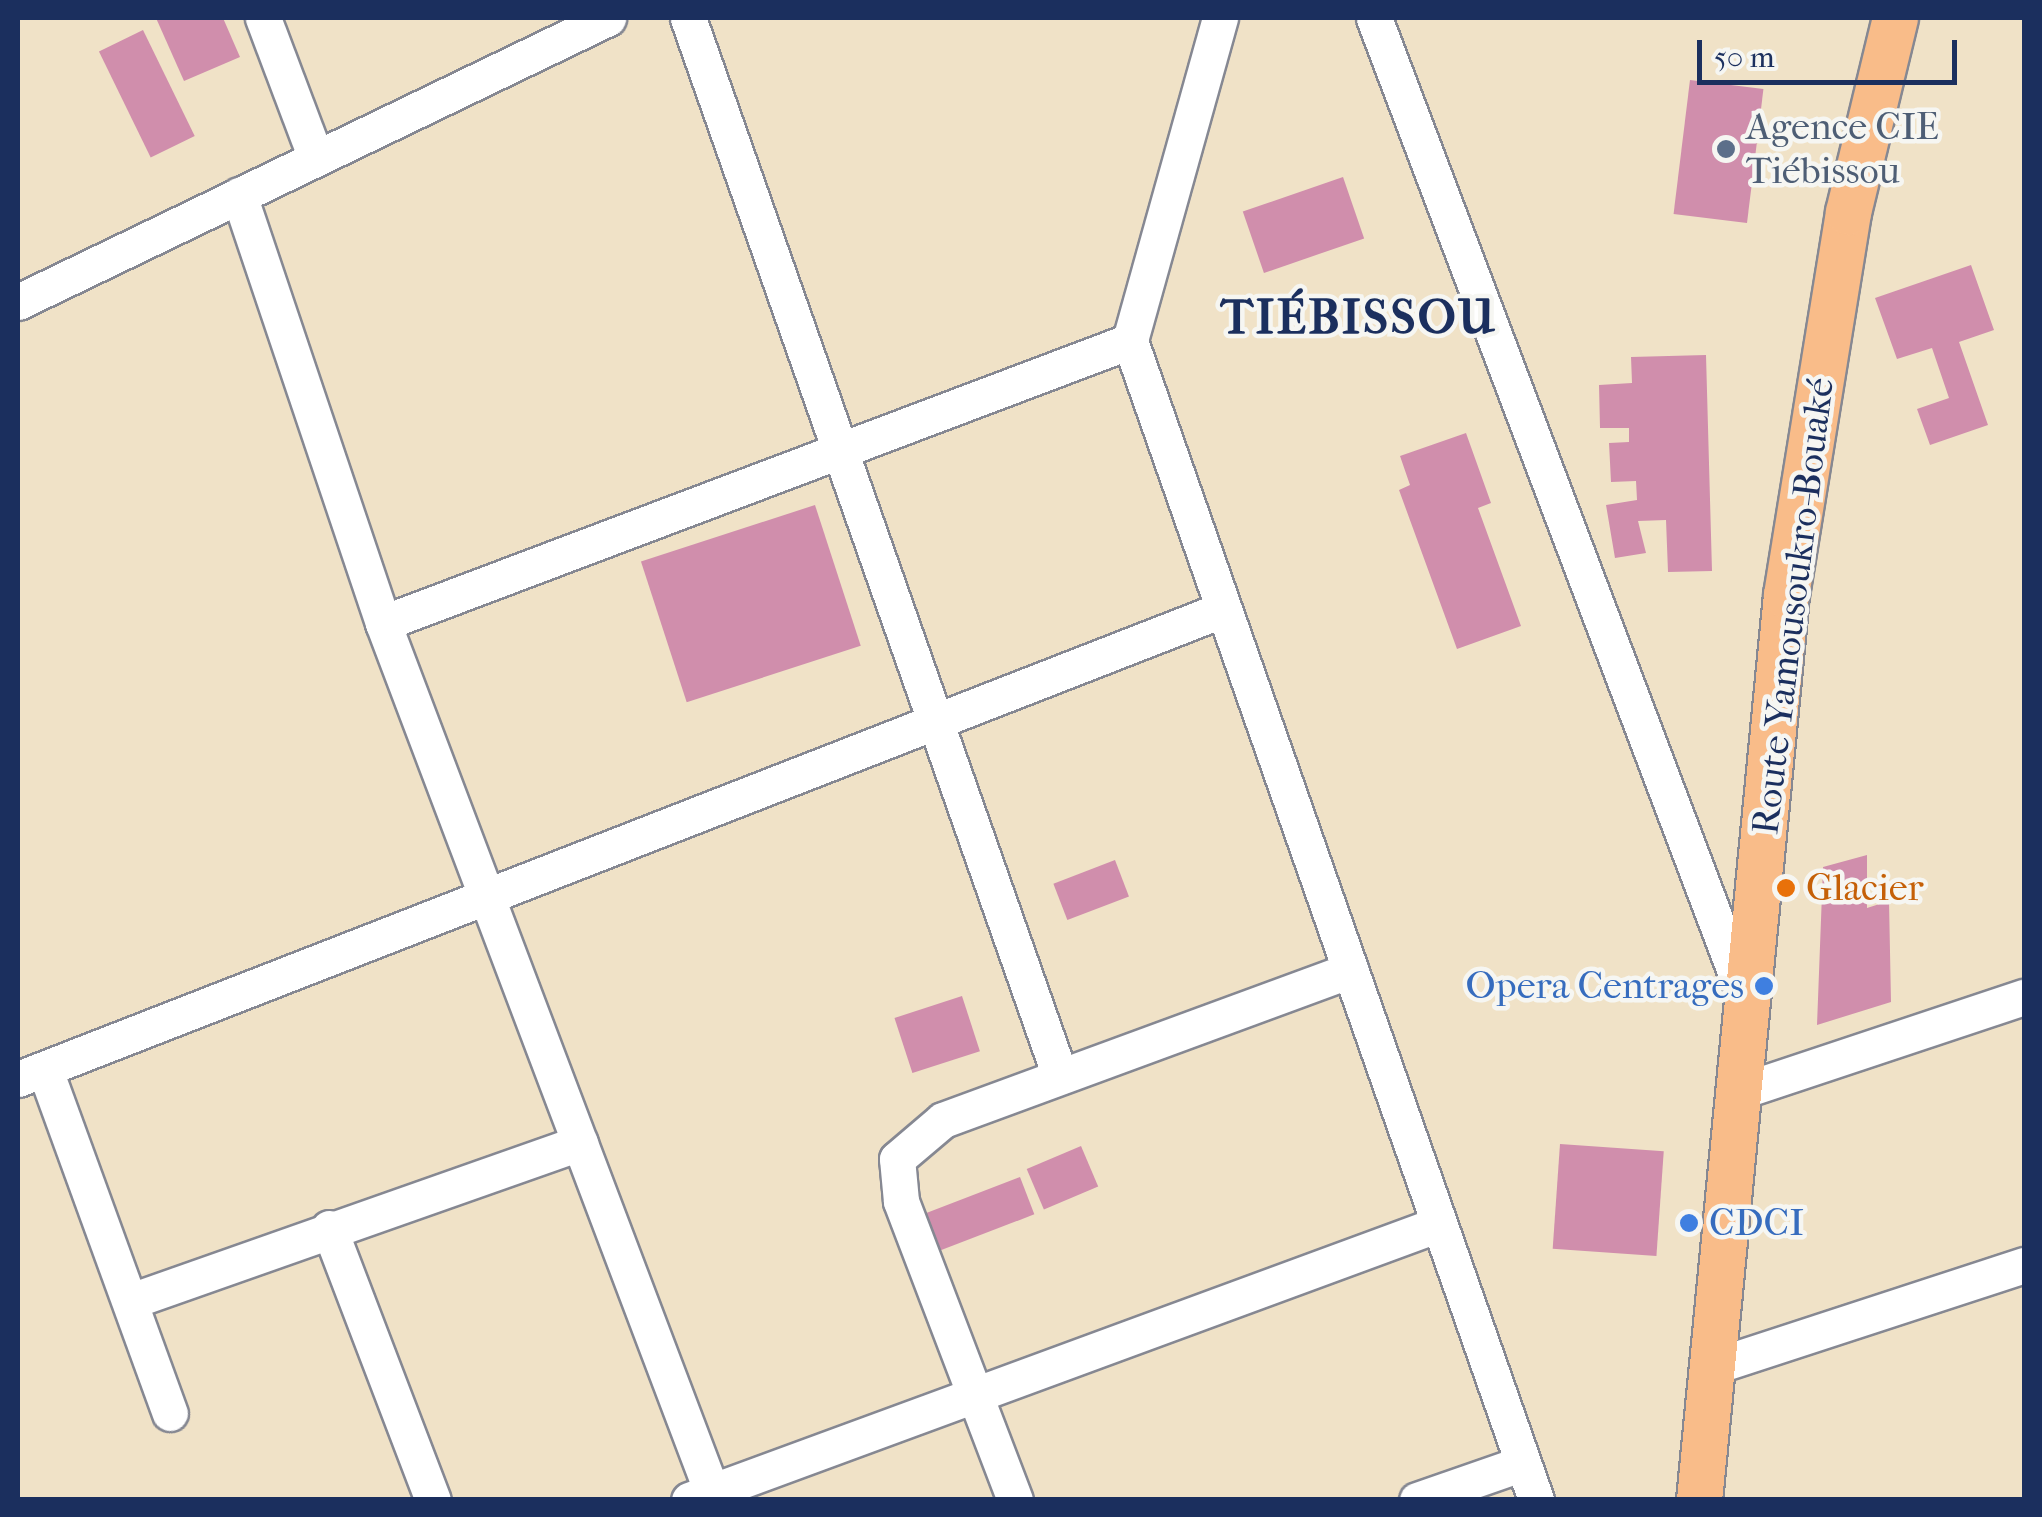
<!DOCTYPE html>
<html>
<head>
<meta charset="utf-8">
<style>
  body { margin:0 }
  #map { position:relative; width:2042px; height:1517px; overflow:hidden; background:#f0e2c7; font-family:"IM FELL French Canon",serif }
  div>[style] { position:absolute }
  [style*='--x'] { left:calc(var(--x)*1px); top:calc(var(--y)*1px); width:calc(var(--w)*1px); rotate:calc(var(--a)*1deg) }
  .building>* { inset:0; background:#d08eac; transform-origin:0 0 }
  .roads { filter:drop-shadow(2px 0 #868892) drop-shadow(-2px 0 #868892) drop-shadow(0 2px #868892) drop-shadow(0 -2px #868892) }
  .minor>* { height:35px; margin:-17.5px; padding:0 17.5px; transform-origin:17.5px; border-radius:17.5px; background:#fff }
  .major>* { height:45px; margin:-22.5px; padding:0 22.5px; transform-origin:22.5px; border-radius:22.5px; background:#f9bc89 }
  .dots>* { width:28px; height:28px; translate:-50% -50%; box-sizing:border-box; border:5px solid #f6f6f2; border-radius:50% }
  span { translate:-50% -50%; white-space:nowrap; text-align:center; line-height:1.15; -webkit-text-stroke:9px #f6f6f2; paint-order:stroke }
  .service-label { font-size:38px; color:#4e5e75 }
  .left { translate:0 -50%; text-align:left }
  .street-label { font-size:38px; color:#1b2f5e }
  .food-label { font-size:38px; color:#c56008 }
  .shop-label { font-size:38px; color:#366cbe }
  .right { translate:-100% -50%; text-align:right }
  .district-label { font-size:48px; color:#1b2f5e; font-weight:700; letter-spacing:2.5px }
  .frame { position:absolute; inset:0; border:20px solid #1b2f5e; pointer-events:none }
  .scale { position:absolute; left:1697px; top:40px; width:260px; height:45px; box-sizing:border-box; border:5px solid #1b2f5e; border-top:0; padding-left:12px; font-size:30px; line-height:35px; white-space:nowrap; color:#1b2f5e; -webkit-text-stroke:8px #f6f6f2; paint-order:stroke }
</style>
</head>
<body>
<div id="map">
  <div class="building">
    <div style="clip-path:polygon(156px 18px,223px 18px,240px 57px,184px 81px)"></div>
    <div style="left:143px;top:30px;width:118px;height:49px;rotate:64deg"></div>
    <div style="left:1690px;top:80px;width:74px;height:135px;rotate:7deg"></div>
    <div style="left:1343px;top:177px;width:65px;height:106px;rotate:71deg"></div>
    <div style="clip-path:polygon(1971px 265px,1994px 330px,1959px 342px,1988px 425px,1930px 445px,1917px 409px,1949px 398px,1932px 348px,1897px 359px,1875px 298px)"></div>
    <div style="clip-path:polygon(1706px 355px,1712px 571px,1668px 572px,1666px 520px,1638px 521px,1646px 553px,1615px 558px,1606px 505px,1637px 500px,1636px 481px,1611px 482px,1609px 443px,1629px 442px,1629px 428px,1600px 428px,1599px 385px,1632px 383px,1631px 357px)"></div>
    <div style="clip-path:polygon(1466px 433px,1491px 503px,1478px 508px,1521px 626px,1457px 649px,1399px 490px,1410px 485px,1400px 456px)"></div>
    <div style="left:815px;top:505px;width:148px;height:183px;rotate:72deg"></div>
    <div style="clip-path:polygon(1867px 855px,1867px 908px,1889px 901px,1891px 1002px,1817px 1025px,1823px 867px)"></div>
    <div style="left:1115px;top:860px;width:39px;height:66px;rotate:69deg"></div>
    <div style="left:962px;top:996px;width:58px;height:71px;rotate:72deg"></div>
    <div style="left:1560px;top:1144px;width:104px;height:105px;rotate:4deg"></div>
    <div style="left:1081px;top:1146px;width:44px;height:59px;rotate:67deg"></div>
    <div style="left:1020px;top:1177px;width:40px;height:101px;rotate:69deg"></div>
  </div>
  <div class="roads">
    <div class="minor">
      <div style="--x:263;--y:18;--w:144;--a:69.3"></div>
      <div style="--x:688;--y:18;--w:1121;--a:70.63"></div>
      <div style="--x:1220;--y:18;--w:335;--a:105.6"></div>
      <div style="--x:1130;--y:341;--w:1228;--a:70.69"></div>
      <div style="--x:1374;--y:18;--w:1048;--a:69.26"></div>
      <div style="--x:239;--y:195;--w:452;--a:71.4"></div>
      <div style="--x:383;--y:623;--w:938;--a:69.27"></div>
      <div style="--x:18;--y:302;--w:655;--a:-25.7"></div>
      <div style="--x:383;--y:623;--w:798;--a:-20.68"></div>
      <div style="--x:45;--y:1070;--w:365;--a:70"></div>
      <div style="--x:18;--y:1079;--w:1294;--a:-21.29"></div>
      <div style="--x:1738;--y:1092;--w:301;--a:-18.4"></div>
      <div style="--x:329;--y:1228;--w:291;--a:69.1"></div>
      <div style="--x:131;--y:1301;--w:476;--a:-19.4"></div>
      <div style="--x:1712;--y:1367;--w:328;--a:-18.1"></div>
      <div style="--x:689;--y:1500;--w:799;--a:-20.2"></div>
      <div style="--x:1015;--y:1500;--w:320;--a:-110.9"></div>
      <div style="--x:901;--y:1201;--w:42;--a:-95.4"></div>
      <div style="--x:897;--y:1159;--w:60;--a:-40.3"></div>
      <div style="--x:943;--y:1120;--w:434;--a:-20.2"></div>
      <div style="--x:1417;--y:1500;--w:112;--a:-19.2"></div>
    </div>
    <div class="major">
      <div style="--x:1699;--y:1500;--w:909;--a:-84.51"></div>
      <div style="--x:1786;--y:595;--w:388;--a:-80.8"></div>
      <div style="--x:1848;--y:212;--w:200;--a:-76.4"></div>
    </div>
  </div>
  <div class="dots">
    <div style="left:1726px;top:149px;background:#5c6f8a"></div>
    <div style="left:1786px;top:888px;background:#e8710a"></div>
    <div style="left:1764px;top:986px;background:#3f7fe0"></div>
    <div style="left:1689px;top:1223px;background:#3f7fe0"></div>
  </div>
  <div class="service-label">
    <span class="left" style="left:1746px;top:149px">Agence CIE<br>Tiébissou</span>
  </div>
  <div class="street-label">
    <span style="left:1793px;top:606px;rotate:-83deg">Route Yamousoukro-Bouaké</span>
  </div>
  <div class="food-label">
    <span class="left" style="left:1806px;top:888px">Glacier</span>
  </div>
  <div class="shop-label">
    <span class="right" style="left:1744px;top:986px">Opera Centrages</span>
    <span class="left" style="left:1709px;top:1223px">CDCI</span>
  </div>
  <div class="district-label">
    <span style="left:1359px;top:318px">TIÉBISSOU</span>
  </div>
  <div class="frame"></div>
  <div class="scale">50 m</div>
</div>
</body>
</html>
